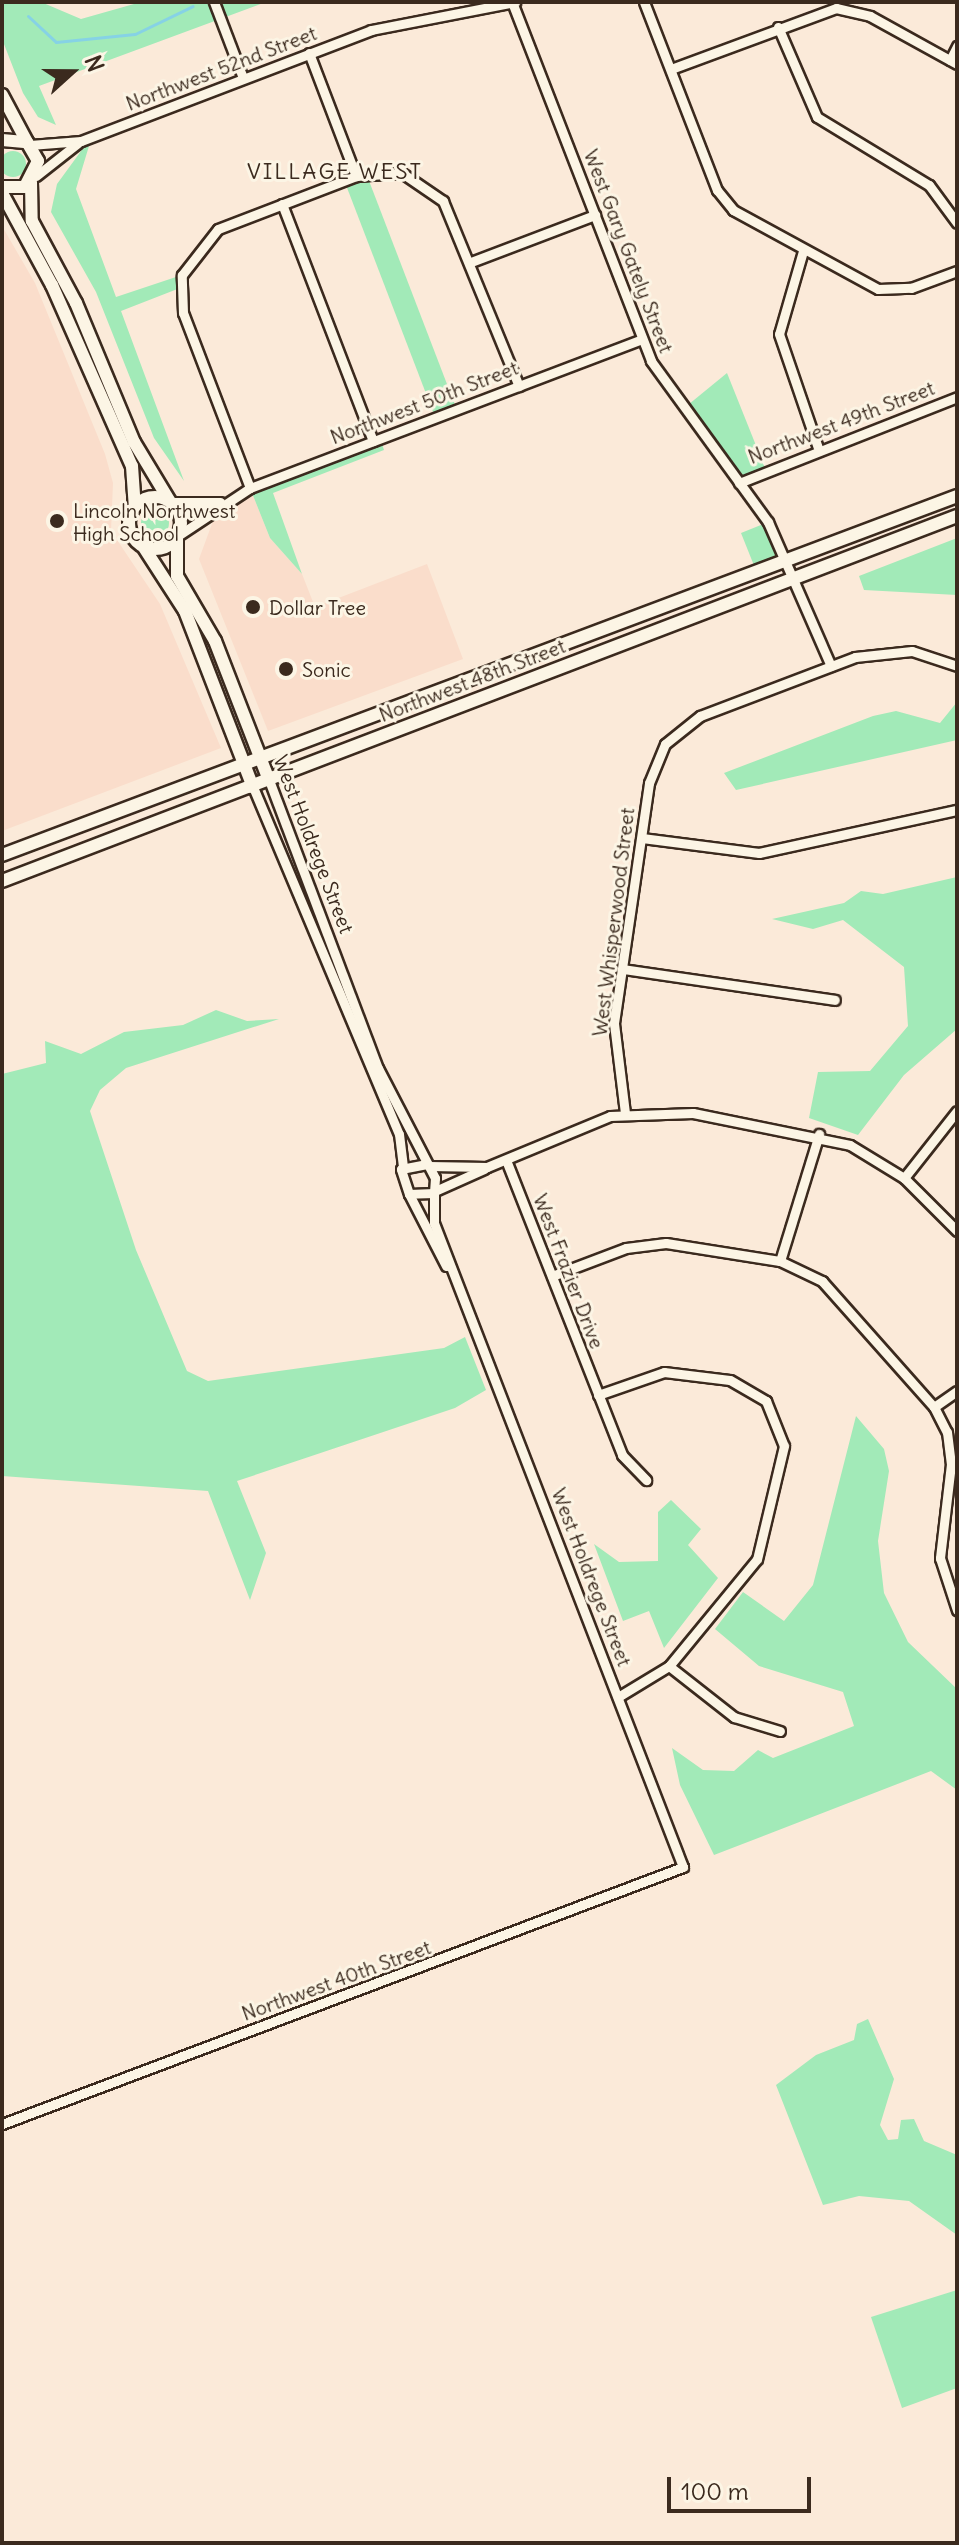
<!DOCTYPE html>
<html>
<head>
<meta charset="utf-8">
<style>
  body { margin:0 }
  #map { position:relative; width:959px; height:2545px; overflow:hidden; background:#fbead9; font-family:Delius,sans-serif }
  div>[style] { position:absolute }
  [style*='--x'] { left:calc(var(--x)*1px); top:calc(var(--y)*1px); width:calc(var(--w)*1px); rotate:calc(var(--a)*1deg) }
  .built>* { inset:0; background:#faddcb }
  .green>* { inset:0; background:#a2eab8; transform-origin:0 0 }
  .round { border-radius:50% }
  .stream>* { height:3px; margin:-1.5px; padding:0 1.5px; transform-origin:1.5px; border-radius:1.5px; background:#86d2e5 }
  .roads { filter:drop-shadow(2px 0 #3b2a1e) drop-shadow(-2px 0 #3b2a1e) drop-shadow(0 2px #3b2a1e) drop-shadow(0 -2px #3b2a1e) }
  .minor>* { height:9px; margin:-4.5px; padding:0 4.5px; transform-origin:4.5px; border-radius:4.5px; background:#fcf5e5 }
  .major>* { height:12px; margin:-6px; padding:0 6px; transform-origin:6px; border-radius:6px; background:#fcf5e5 }
  .major>.ring { margin:-6px; padding:0; box-sizing:content-box; background:none; border:12px solid #fcf5e5; border-radius:50% }
  .dots>* { width:22px; height:22px; translate:-50% -50%; box-sizing:border-box; border:4px solid #fcf5e5; border-radius:50% }
  span { translate:-50% -50%; white-space:nowrap; text-align:center; line-height:1.15; -webkit-text-stroke:6px #fcf5e5; paint-order:stroke }
  .street-label { font-size:20px; color:#3b2a1e }
  .poi-label { font-size:20px; color:#3b2a1e }
  .left { translate:0 -50%; text-align:left }
  .neighbourhood-label { font-size:22px; color:#3b2a1e; letter-spacing:2px }
  .frame { position:absolute; inset:0; border:4px solid #3b2a1e; pointer-events:none }
  .north { position:absolute; left:32px; top:32px; width:80px; height:80px; -webkit-text-stroke:6px #fcf5e5; paint-order:stroke; rotate:69deg; font-size:22px; font-weight:700; line-height:32px; text-align:center; color:#3b2a1e }
  .north::after { content:''; display:block; margin:auto; width:28px; height:36px; background:#3b2a1e; clip-path:polygon(50% 0,100% 100%,50% 72%,0 100%) }
  .scale { position:absolute; left:667px; top:2477px; width:144px; height:36px; box-sizing:border-box; border:4px solid #3b2a1e; border-top:0; padding-left:10px; font-size:24px; line-height:28px; white-space:nowrap; color:#3b2a1e; -webkit-text-stroke:6px #fcf5e5; paint-order:stroke }
</style>
</head>
<body>
<div id="map">
  <div class="built">
    <div style="clip-path:polygon(2px 226px,35px 283px,105px 454px,113px 483px,111px 531px,160px 604px,221px 748px,2px 831px)"></div>
    <div style="clip-path:polygon(250px 488px,270px 538px,302px 574px,315px 607px,427px 564px,463px 659px,268px 731px,199px 559px,220px 502px)"></div>
  </div>
  <div class="green">
    <div style="clip-path:polygon(2px 2px,41px 2px,81px 19px,141px 2px,266px 2px,39px 86px,56px 125px,38px 117px,23px 93px,2px 39px)"></div>
    <div style="clip-path:polygon(92px 136px,76px 189px,116px 297px,182px 275px,180px 288px,121px 311px,184px 481px,154px 438px,96px 292px,51px 212px,57px 184px)"></div>
    <div class="round" style="left:0;top:151px;width:26px;height:26px"></div>
    <div style="left:366px;top:173px;width:253px;height:23px;rotate:69deg"></div>
    <div style="clip-path:polygon(727px 373px,765px 468px,739px 483px,683px 409px)"></div>
    <div style="clip-path:polygon(380px 438px,384px 450px,273px 493px,302px 574px,270px 538px,250px 488px)"></div>
    <div class="round" style="left:141px;top:509px;width:28px;height:28px"></div>
    <div style="clip-path:polygon(768px 522px,789px 560px,757px 573px,741px 533px)"></div>
    <div style="clip-path:polygon(957px 538px,957px 595px,864px 590px,859px 576px)"></div>
    <div style="clip-path:polygon(957px 702px,957px 740px,736px 790px,724px 773px,873px 716px,896px 711px,940px 723px)"></div>
    <div style="clip-path:polygon(957px 877px,957px 1029px,904px 1075px,858px 1135px,809px 1118px,818px 1072px,870px 1071px,908px 1026px,904px 967px,843px 920px,813px 929px,772px 919px,844px 903px,861px 891px,883px 894px)"></div>
    <div style="clip-path:polygon(216px 1010px,247px 1021px,279px 1019px,126px 1068px,100px 1090px,90px 1111px,136px 1250px,187px 1371px,208px 1381px,444px 1348px,465px 1337px,486px 1390px,455px 1408px,237px 1481px,266px 1553px,250px 1600px,208px 1491px,2px 1476px,2px 1074px,46px 1063px,45px 1041px,81px 1054px,124px 1032px,183px 1025px)"></div>
    <div style="clip-path:polygon(856px 1416px,884px 1449px,889px 1471px,878px 1541px,884px 1593px,908px 1642px,957px 1689px,957px 1790px,931px 1771px,714px 1855px,680px 1785px,672px 1748px,703px 1770px,734px 1771px,758px 1750px,773px 1758px,854px 1726px,843px 1692px,759px 1666px,715px 1629px,743px 1592px,784px 1621px,813px 1585px)"></div>
    <div style="clip-path:polygon(671px 1500px,701px 1529px,688px 1545px,718px 1578px,664px 1648px,649px 1611px,623px 1621px,594px 1544px,619px 1562px,658px 1561px,658px 1512px)"></div>
    <div style="clip-path:polygon(868px 2019px,894px 2079px,880px 2125px,888px 2140px,898px 2139px,901px 2120px,914px 2119px,924px 2141px,957px 2155px,957px 2235px,909px 2201px,859px 2196px,823px 2205px,776px 2085px,816px 2055px,854px 2040px,857px 2024px)"></div>
    <div style="clip-path:polygon(957px 2290px,957px 2388px,902px 2408px,871px 2317px)"></div>
  </div>
  <div class="stream">
    <div style="--x:28;--y:16;--w:38;--a:43"></div>
    <div style="--x:56;--y:42;--w:79;--a:-5.8"></div>
    <div style="--x:135;--y:34;--w:64;--a:-25.8"></div>
  </div>
  <div class="roads">
    <div class="minor">
      <div style="--x:214;--y:2;--w:81;--a:69.1"></div>
      <div style="--x:512;--y:2;--w:385;--a:68.8"></div>
      <div style="--x:651;--y:361;--w:199;--a:54"></div>
      <div style="--x:768;--y:522;--w:157;--a:66.4"></div>
      <div style="--x:644;--y:2;--w:202;--a:68.8"></div>
      <div style="--x:717;--y:190;--w:26;--a:51"></div>
      <div style="--x:733;--y:210;--w:165;--a:28.6"></div>
      <div style="--x:878;--y:289;--w:33;--a:-2"></div>
      <div style="--x:911;--y:288;--w:49;--a:-20.3"></div>
      <div style="--x:778;--y:27;--w:98;--a:66.6"></div>
      <div style="--x:817;--y:117;--w:131;--a:31.3"></div>
      <div style="--x:929;--y:185;--w:47;--a:53.6"></div>
      <div style="--x:309;--y:53;--w:132;--a:69.1"></div>
      <div style="--x:950;--y:60;--w:16;--a:-63"></div>
      <div style="--x:671;--y:69;--w:176;--a:-20.3"></div>
      <div style="--x:836;--y:8;--w:35;--a:13"></div>
      <div style="--x:870;--y:16;--w:99;--a:28.9"></div>
      <div style="--x:30;--y:145;--w:51;--a:-4.5"></div>
      <div style="--x:81;--y:141;--w:311;--a:-20.9"></div>
      <div style="--x:371;--y:30;--w:147;--a:-11"></div>
      <div style="--x:36;--y:176;--w:53;--a:-38.2"></div>
      <div style="--x:282;--y:204;--w:254;--a:69"></div>
      <div style="--x:803;--y:251;--w:86;--a:106.1"></div>
      <div style="--x:779;--y:334;--w:120;--a:71.1"></div>
      <div style="--x:471;--y:262;--w:133;--a:-20.8"></div>
      <div style="--x:739;--y:483;--w:234;--a:-21.5"></div>
      <div style="--x:250;--y:488;--w:187;--a:-110.9"></div>
      <div style="--x:183;--y:313;--w:38;--a:-92"></div>
      <div style="--x:182;--y:275;--w:58;--a:-52"></div>
      <div style="--x:218;--y:229;--w:148;--a:-21"></div>
      <div style="--x:356;--y:176;--w:46;--a:-3.7"></div>
      <div style="--x:402;--y:173;--w:50;--a:34.3"></div>
      <div style="--x:443;--y:201;--w:200;--a:67.7"></div>
      <div style="--x:172;--y:502;--w:48;--a:0"></div>
      <div style="--x:179;--y:535;--w:85;--a:-33.5"></div>
      <div style="--x:250;--y:488;--w:419;--a:-20.8"></div>
      <div style="--x:269;--y:780;--w:308;--a:69.3"></div>
      <div style="--x:378;--y:1068;--w:124;--a:62.6"></div>
      <div style="--x:435;--y:1178;--w:15;--a:94"></div>
      <div style="--x:434;--y:1193;--w:25;--a:178"></div>
      <div style="--x:409;--y:1194;--w:26;--a:-108"></div>
      <div style="--x:401;--y:1169;--w:25;--a:-11"></div>
      <div style="--x:253;--y:787;--w:376;--a:67.2"></div>
      <div style="--x:399;--y:1134;--w:33;--a:83"></div>
      <div style="--x:642;--y:838;--w:118;--a:7.3"></div>
      <div style="--x:759;--y:853;--w:203;--a:-12.3"></div>
      <div style="--x:623;--y:969;--w:214;--a:8.3"></div>
      <div style="--x:625;--y:1113;--w:91;--a:-97"></div>
      <div style="--x:614;--y:1023;--w:243;--a:-81.7"></div>
      <div style="--x:649;--y:783;--w:42;--a:-67.7"></div>
      <div style="--x:665;--y:744;--w:45;--a:-38.7"></div>
      <div style="--x:700;--y:716;--w:166;--a:-20.8"></div>
      <div style="--x:855;--y:657;--w:57;--a:-6"></div>
      <div style="--x:912;--y:651;--w:47;--a:18.4"></div>
      <div style="--x:506;--y:1160;--w:317;--a:68.5"></div>
      <div style="--x:622;--y:1455;--w:35;--a:46"></div>
      <div style="--x:429;--y:1166;--w:58;--a:1"></div>
      <div style="--x:487;--y:1167;--w:133;--a:-22.5"></div>
      <div style="--x:610;--y:1116;--w:83;--a:-2.1"></div>
      <div style="--x:693;--y:1113;--w:160;--a:11.5"></div>
      <div style="--x:850;--y:1145;--w:63;--a:31.4"></div>
      <div style="--x:904;--y:1178;--w:75;--a:45"></div>
      <div style="--x:904;--y:1178;--w:85;--a:-51.7"></div>
      <div style="--x:435;--y:1191;--w:54;--a:-24.2"></div>
      <div style="--x:409;--y:1194;--w:81;--a:62.8"></div>
      <div style="--x:780;--y:1261;--w:133;--a:-72.9"></div>
      <div style="--x:552;--y:1276;--w:79;--a:-20.7"></div>
      <div style="--x:626;--y:1248;--w:40;--a:-7.1"></div>
      <div style="--x:666;--y:1243;--w:115;--a:9"></div>
      <div style="--x:780;--y:1261;--w:47;--a:25.5"></div>
      <div style="--x:822;--y:1281;--w:169;--a:48.4"></div>
      <div style="--x:934;--y:1407;--w:28;--a:63"></div>
      <div style="--x:947;--y:1432;--w:32;--a:83"></div>
      <div style="--x:951;--y:1464;--w:95;--a:96.7"></div>
      <div style="--x:940;--y:1558;--w:55;--a:71.9"></div>
      <div style="--x:598;--y:1395;--w:70;--a:-19.2"></div>
      <div style="--x:664;--y:1372;--w:66;--a:6.9"></div>
      <div style="--x:730;--y:1380;--w:42;--a:30.3"></div>
      <div style="--x:766;--y:1401;--w:48;--a:68.2"></div>
      <div style="--x:784;--y:1446;--w:116;--a:103.4"></div>
      <div style="--x:757;--y:1559;--w:139;--a:129.4"></div>
      <div style="--x:669;--y:1666;--w:60;--a:148.7"></div>
      <div style="--x:934;--y:1407;--w:28;--a:-35"></div>
      <div style="--x:669;--y:1666;--w:83;--a:38.1"></div>
      <div style="--x:734;--y:1717;--w:48;--a:16.9"></div>
      <div style="--x:2;--y:2124;--w:728;--a:-20.68"></div>
      <div style="--x:683;--y:1867;--w:690;--a:-111.14"></div>
      <div style="--x:434;--y:1223;--w:30;--a:-90"></div>
    </div>
    <div class="major">
      <div style="--x:2;--y:95;--w:53;--a:62"></div>
      <div style="--x:2;--y:140;--w:25;--a:5"></div>
      <div style="--x:27;--y:142;--w:22;--a:60"></div>
      <div style="--x:38;--y:161;--w:29;--a:117"></div>
      <div style="--x:25;--y:187;--w:23;--a:180"></div>
      <div style="--x:31;--y:182;--w:39;--a:89"></div>
      <div style="--x:32;--y:221;--w:93;--a:61.8"></div>
      <div style="--x:76;--y:303;--w:151;--a:67.4"></div>
      <div style="--x:134;--y:442;--w:68;--a:58.9"></div>
      <div style="--x:2;--y:193;--w:105;--a:61.5"></div>
      <div style="--x:52;--y:285;--w:198;--a:66.2"></div>
      <div style="--x:132;--y:466;--w:39;--a:86"></div>
      <div class="ring" style="left:129px;top:497px;width:40px;height:40px"></div>
      <div style="--x:177;--y:538;--w:38;--a:90"></div>
      <div style="--x:177;--y:576;--w:75;--a:59.7"></div>
      <div style="--x:215;--y:641;--w:149;--a:68.8"></div>
      <div style="--x:143;--y:546;--w:77;--a:57.1"></div>
      <div style="--x:185;--y:611;--w:189;--a:68.9"></div>
      <div style="--x:2;--y:855;--w:1020;--a:-20.6"></div>
      <div style="--x:2;--y:881;--w:1022;--a:-20.92"></div>
    </div>
  </div>
  <div class="dots">
    <div style="left:57px;top:521px;background:#3b2a1e"></div>
    <div style="left:253px;top:607px;background:#3b2a1e"></div>
    <div style="left:286px;top:669px;background:#3b2a1e"></div>
  </div>
  <div class="street-label">
    <span style="left:221px;top:68px;rotate:-21deg">Northwest 52nd Street</span>
    <span style="left:629px;top:251px;rotate:69deg">West Gary Gately Street</span>
    <span style="left:424px;top:402px;rotate:-21deg">Northwest 50th Street</span>
    <span style="left:841px;top:422px;rotate:-21deg">Northwest 49th Street</span>
    <span style="left:472px;top:680px;rotate:-21deg">Northwest 48th Street</span>
    <span style="left:314px;top:844px;rotate:69deg">West Holdrege Street</span>
    <span style="left:613px;top:922px;rotate:-83deg">West Whisperwood Street</span>
    <span style="left:569px;top:1271px;rotate:69deg">West Frazier Drive</span>
    <span style="left:592px;top:1577px;rotate:69deg">West Holdrege Street</span>
    <span style="left:336px;top:1980px;rotate:-20deg">Northwest 40th Street</span>
  </div>
  <div class="poi-label">
    <span class="left" style="left:73px;top:522px">Lincoln Northwest<br>High School</span>
    <span class="left" style="left:269px;top:607px">Dollar Tree</span>
    <span class="left" style="left:302px;top:669px">Sonic</span>
  </div>
  <div class="neighbourhood-label">
    <span style="left:335px;top:172px">VILLAGE WEST</span>
  </div>
  <div class="frame"></div>
  <div class="north">N</div>
  <div class="scale">100 m</div>
</div>
</body>
</html>
